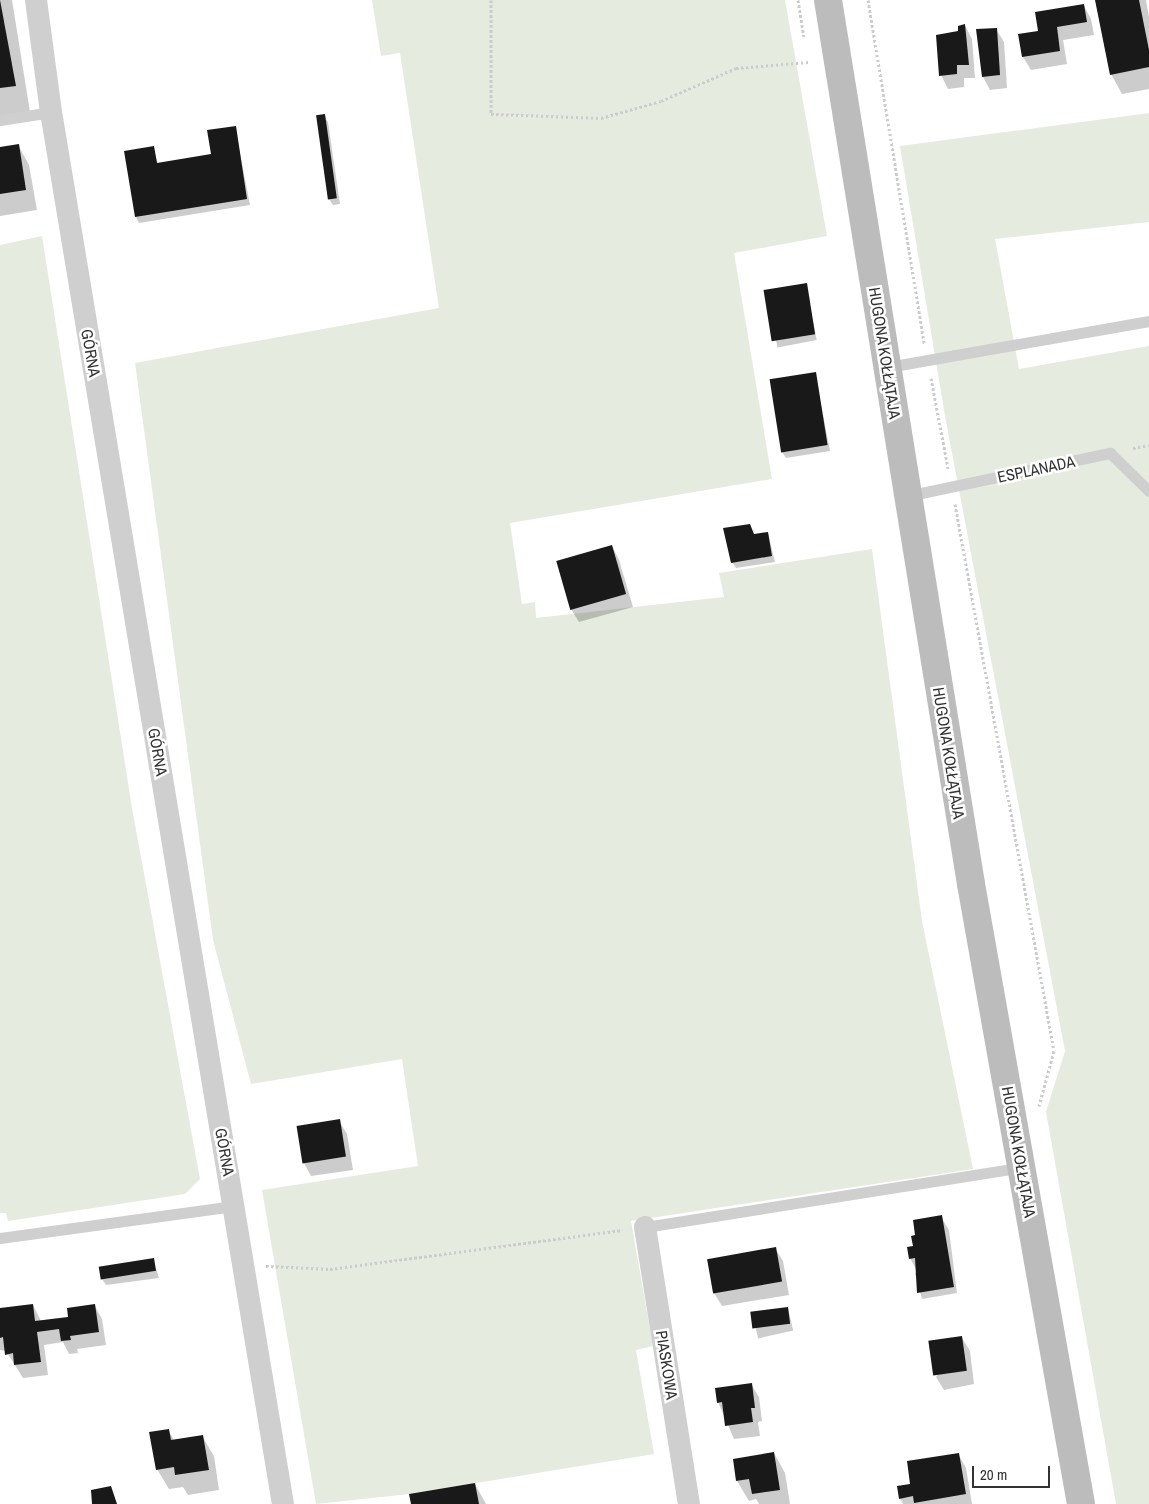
<!DOCTYPE html>
<html>
<head>
<meta charset="utf-8">
<style>
  body { margin:0 }
  #map { position:relative; width:1149px; height:1504px; overflow:hidden; background:#fff; font-family:"Archivo Narrow",sans-serif }
  div>[style] { position:absolute }
  [style*='--x'] { left:calc(var(--x)*1px); top:calc(var(--y)*1px); width:calc(var(--w)*1px); rotate:calc(var(--a)*1deg) }
  .green>* { inset:0; background:#e5ebdf }
  .shadow>* { inset:0; background:#0003; transform-origin:0 0 }
  .building>* { inset:0; background:#191919; transform-origin:0 0 }
  .path>* { height:3px; margin-top:-1.5px; transform-origin:0; background:repeating-linear-gradient(90deg,#ccc 0 2.5px,transparent 0 5px) }
  .lane>* { height:11px; margin:-5.5px; padding:0 5.5px; transform-origin:5.5px; border-radius:5.5px; background:#cfcfcf }
  .street>* { height:22px; margin:-11px; padding:0 11px; transform-origin:11px; border-radius:11px; background:#cfcfcf }
  .secondary>* { height:28px; margin:-14px; padding:0 14px; transform-origin:14px; border-radius:14px; background:#bcbcbc }
  span { translate:-50% -50%; white-space:nowrap; text-align:center; line-height:1.15; -webkit-text-stroke:5px #fff; paint-order:stroke }
  .street-label { font-size:16px; color:#323232 }
  .scale { position:absolute; left:972px; top:1466px; width:78px; height:22px; box-sizing:border-box; border:2px solid #323232; border-top:0; padding-left:6px; font-size:15px; line-height:18px; white-space:nowrap; color:#323232; -webkit-text-stroke:4px #fff; paint-order:stroke }
</style>
</head>
<body>
<div id="map">
  <div class="green">
    <div style="clip-path:polygon(372px 0,785px 0,827px 236px,734px 253px,772px 479px,510px 523px,522px 604px,535px 602px,536px 618px,724px 597px,719px 573px,872px 549px,922px 921px,973px 1169px,631px 1221px,653px 1346px,636px 1350px,654px 1454px,409px 1494px,316px 1504px,262px 1190px,418px 1166px,402px 1059px,251px 1084px,213px 940px,135px 363px,439px 308px,400px 53px,381px 56px)"></div>
    <div style="clip-path:polygon(1149px 113px,1149px 222px,995px 239px,1019px 369px,1149px 346px,1149px 1504px,1116px 1504px,1046px 1112px,1065px 1051px,945px 416px,900px 146px)"></div>
    <div style="clip-path:polygon(42px 236px,132px 808px,200px 1179px,185px 1194px,8px 1221px,6px 1213px,0 1213px,0 245px)"></div>
  </div>
  <div class="shadow">
    <div style="clip-path:polygon(0 0,12px 0,30px 112px,0 117px)"></div>
    <div style="clip-path:polygon(1096px 0,1146px 0,1149px 17px,1149px 89px,1122px 94px,1111px 74px)"></div>
    <div style="clip-path:polygon(1084px 6px,1091px 19px,1094px 35px,1063px 40px,1067px 64px,1031px 70px,1023px 57px,1020px 35px,1039px 32px)"></div>
    <div style="clip-path:polygon(965px 26px,972px 39px,975px 78px,964px 78px,964px 87px,948px 89px,941px 75px)"></div>
    <div style="clip-path:polygon(996px 29px,1004px 42px,1007px 88px,990px 90px,983px 77px)"></div>
    <div style="clip-path:polygon(324px 116px,328px 122px,340px 204px,333px 205px,329px 199px)"></div>
    <div style="clip-path:polygon(235px 127px,250px 205px,139px 223px,136px 217px,153px 147px,158px 164px,212px 155px)"></div>
    <div style="clip-path:polygon(18px 145px,29px 165px,37px 210px,0 216px,0 148px)"></div>
    <div style="left:806px;top:285px;width:56px;height:40px;rotate:79deg"></div>
    <div style="clip-path:polygon(815px 373px,830px 451px,786px 458px,782px 452px)"></div>
    <div style="clip-path:polygon(749px 525px,754px 535px,768px 533px,775px 562px,736px 568px,732px 562px)"></div>
    <div style="clip-path:polygon(612px 546px,619px 560px,633px 607px,579px 622px,571px 609px,558px 562px)"></div>
    <div style="clip-path:polygon(339px 1121px,347px 1134px,353px 1170px,311px 1176px,304px 1163px,298px 1127px)"></div>
    <div style="clip-path:polygon(941px 1217px,949px 1230px,957px 1293px,922px 1299px,915px 1273px,918px 1273px,910px 1258px,917px 1236px)"></div>
    <div style="clip-path:polygon(775px 1248px,783px 1261px,789px 1295px,722px 1306px,714px 1293px,708px 1260px)"></div>
    <div style="clip-path:polygon(153px 1259px,159px 1278px,106px 1285px,102px 1279px,100px 1267px)"></div>
    <div style="clip-path:polygon(33px 1305px,41px 1321px,69px 1318px,95px 1306px,102px 1319px,106px 1345px,77px 1349px,78px 1353px,69px 1354px,63px 1342px,44px 1345px,48px 1375px,23px 1378px,6px 1351px,0 1350px,0 1322px)"></div>
    <div style="left:788px;top:1308px;width:23px;height:36px;rotate:77deg"></div>
    <div style="clip-path:polygon(962px 1338px,970px 1351px,974px 1384px,944px 1390px,936px 1377px)"></div>
    <div style="clip-path:polygon(751px 1384px,759px 1397px,762px 1421px,758px 1422px,760px 1436px,734px 1439px,718px 1402px)"></div>
    <div style="clip-path:polygon(168px 1430px,174px 1440px,202px 1436px,214px 1456px,219px 1490px,188px 1495px,183px 1487px,169px 1489px,157px 1469px)"></div>
    <div style="clip-path:polygon(774px 1453px,785px 1473px,790px 1504px,759px 1504px,756px 1499px,749px 1501px,737px 1481px)"></div>
    <div style="clip-path:polygon(958px 1454px,966px 1468px,972px 1504px,903px 1504px,900px 1498px,912px 1485px)"></div>
    <div style="clip-path:polygon(475px 1484px,486px 1504px,412px 1504px)"></div>
  </div>
  <div class="building">
    <div style="clip-path:polygon(0 0,16px 86px,0 88px)"></div>
    <div style="clip-path:polygon(1095px 0,1139px 0,1149px 50px,1149px 67px,1110px 75px)"></div>
    <div style="clip-path:polygon(1084px 4px,1087px 22px,1057px 27px,1060px 51px,1022px 57px,1018px 34px,1038px 31px,1035px 12px)"></div>
    <div style="clip-path:polygon(965px 24px,969px 65px,957px 65px,957px 74px,939px 76px,936px 35px,958px 31px,958px 26px)"></div>
    <div style="clip-path:polygon(997px 28px,1000px 75px,982px 77px,976px 29px)"></div>
    <div style="left:325px;top:114px;width:85px;height:9px;rotate:82deg"></div>
    <div style="clip-path:polygon(236px 126px,247px 199px,135px 217px,124px 151px,154px 146px,157px 163px,211px 154px,207px 130px)"></div>
    <div style="clip-path:polygon(19px 144px,26px 190px,0 194px,0 147px)"></div>
    <div style="left:807px;top:283px;width:52px;height:44px;rotate:81deg"></div>
    <div style="left:816px;top:372px;width:74px;height:47px;rotate:81deg"></div>
    <div style="clip-path:polygon(750px 524px,754px 534px,768px 532px,772px 556px,731px 563px,723px 528px)"></div>
    <div style="left:612px;top:545px;width:51px;height:58px;rotate:74deg"></div>
    <div style="left:340px;top:1119px;width:38px;height:44px;rotate:81deg"></div>
    <div style="clip-path:polygon(942px 1215px,954px 1287px,917px 1293px,915px 1258px,909px 1259px,907px 1247px,913px 1246px,911px 1236px,915px 1235px,913px 1220px)"></div>
    <div style="left:776px;top:1247px;width:35px;height:70px;rotate:80deg"></div>
    <div style="left:154px;top:1258px;width:13px;height:56px;rotate:81deg"></div>
    <div style="clip-path:polygon(33px 1304px,35px 1321px,68px 1317px,67px 1308px,95px 1304px,99px 1332px,70px 1336px,71px 1340px,61px 1341px,59px 1329px,37px 1332px,41px 1362px,14px 1365px,13px 1353px,5px 1355px,3px 1337px,0 1338px,0 1308px)"></div>
    <div style="left:788px;top:1307px;width:17px;height:38px;rotate:83deg"></div>
    <div style="left:962px;top:1336px;width:35px;height:34px;rotate:82deg"></div>
    <div style="clip-path:polygon(752px 1383px,755px 1408px,751px 1408px,753px 1422px,725px 1426px,722px 1402px,717px 1403px,715px 1388px)"></div>
    <div style="clip-path:polygon(169px 1429px,171px 1440px,203px 1435px,209px 1470px,175px 1475px,174px 1467px,156px 1470px,149px 1432px)"></div>
    <div style="clip-path:polygon(774px 1452px,780px 1490px,752px 1494px,749px 1479px,736px 1481px,733px 1459px)"></div>
    <div style="clip-path:polygon(959px 1453px,966px 1494px,914px 1503px,913px 1496px,899px 1499px,897px 1486px,910px 1484px,907px 1461px)"></div>
    <div style="clip-path:polygon(475px 1483px,479px 1504px,411px 1504px,409px 1494px)"></div>
    <div style="clip-path:polygon(111px 1486px,117px 1504px,92px 1504px,91px 1490px)"></div>
  </div>
  <div class="path">
    <div style="--x:491;--y:0;--w:114;--a:90"></div>
    <div style="--x:491;--y:114;--w:110;--a:2.1"></div>
    <div style="--x:601;--y:118;--w:62;--a:-15.8"></div>
    <div style="--x:661;--y:101;--w:82;--a:-23.7"></div>
    <div style="--x:736;--y:68;--w:73;--a:-4.7"></div>
    <div style="--x:798;--y:0;--w:37;--a:81"></div>
    <div style="--x:868;--y:0;--w:348;--a:80.7"></div>
    <div style="--x:931;--y:378;--w:92;--a:79.3"></div>
    <div style="--x:1133;--y:448;--w:16;--a:-11"></div>
    <div style="--x:955;--y:504;--w:556;--a:79.74"></div>
    <div style="--x:1054;--y:1051;--w:57;--a:105.3"></div>
    <div style="--x:266;--y:1266;--w:64;--a:2.7"></div>
    <div style="--x:330;--y:1269;--w:295;--a:-7.6"></div>
  </div>
  <div class="lane">
    <div style="--x:0;--y:120;--w:52;--a:-8.9"></div>
    <div style="--x:888;--y:367;--w:265;--a:-10"></div>
    <div style="--x:907;--y:496;--w:208;--a:-12"></div>
    <div style="--x:1110;--y:453;--w:54;--a:44.3"></div>
    <div style="--x:645;--y:1227;--w:382;--a:-9"></div>
    <div style="--x:0;--y:1238;--w:236;--a:-7.8"></div>
  </div>
  <div class="street">
    <div style="--x:36;--y:0;--w:113;--a:82.4"></div>
    <div style="--x:51;--y:112;--w:1411;--a:80.54"></div>
    <div style="--x:645;--y:1227;--w:280;--a:81"></div>
  </div>
  <div class="secondary">
    <div style="--x:828;--y:0;--w:895;--a:80.81"></div>
    <div style="--x:971;--y:884;--w:630;--a:79.94"></div>
  </div>
  <div class="street-label">
    <span style="left:91px;top:353px;rotate:80deg">GÓRNA</span>
    <span style="left:885px;top:353px;rotate:81deg">HUGONA KOŁŁĄTAJA</span>
    <span style="left:1036px;top:469px;rotate:-12deg">ESPLANADA</span>
    <span style="left:158px;top:752px;rotate:80deg">GÓRNA</span>
    <span style="left:949px;top:753px;rotate:81deg">HUGONA KOŁŁĄTAJA</span>
    <span style="left:225px;top:1152px;rotate:80deg">GÓRNA</span>
    <span style="left:1019px;top:1152px;rotate:80deg">HUGONA KOŁŁĄTAJA</span>
    <span style="left:667px;top:1365px;rotate:81deg">PIASKOWA</span>
  </div>
  <div class="scale">20 m</div>
</div>
</body>
</html>
